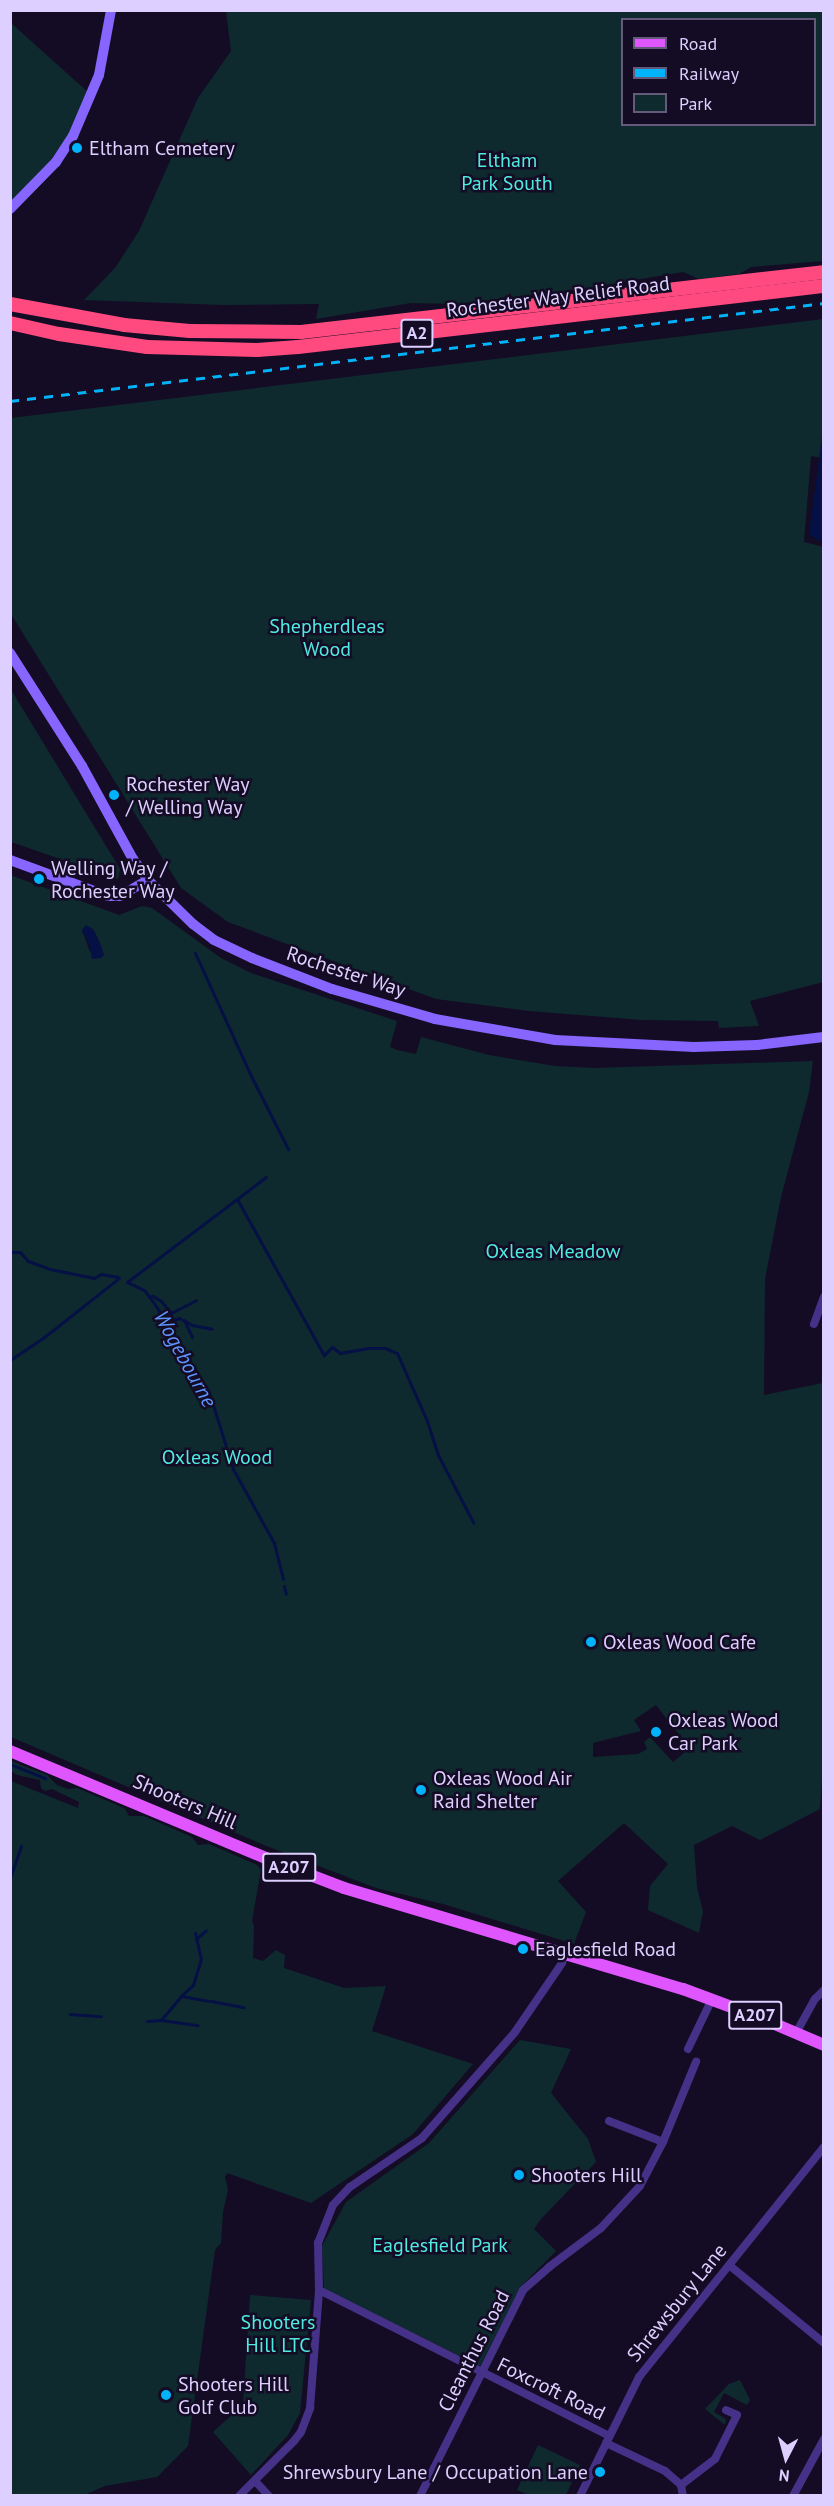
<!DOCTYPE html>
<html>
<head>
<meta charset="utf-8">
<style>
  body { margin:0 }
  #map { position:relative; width:834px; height:2506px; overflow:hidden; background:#140c24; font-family:"PT Sans",sans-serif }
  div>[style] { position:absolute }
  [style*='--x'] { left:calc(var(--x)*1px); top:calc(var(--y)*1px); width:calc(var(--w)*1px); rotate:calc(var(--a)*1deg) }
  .green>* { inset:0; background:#0e2a2f }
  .water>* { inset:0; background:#051044 }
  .stream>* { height:3px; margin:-1.5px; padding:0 1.5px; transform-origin:1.5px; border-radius:1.5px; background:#051044 }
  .street>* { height:8px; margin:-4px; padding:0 4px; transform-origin:4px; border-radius:4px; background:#453288 }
  .secondary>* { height:10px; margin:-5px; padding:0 5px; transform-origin:5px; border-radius:5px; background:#8666ff }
  .primary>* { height:12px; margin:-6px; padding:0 6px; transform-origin:6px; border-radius:6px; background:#df56ff }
  .highway>* { height:14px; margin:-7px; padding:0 7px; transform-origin:7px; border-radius:7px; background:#ff4a7f }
  .rail>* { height:3px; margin-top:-1.5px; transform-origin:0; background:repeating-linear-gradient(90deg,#00b3fa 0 9px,transparent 0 17px) }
  .dots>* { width:16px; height:16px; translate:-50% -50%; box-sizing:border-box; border:3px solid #140c24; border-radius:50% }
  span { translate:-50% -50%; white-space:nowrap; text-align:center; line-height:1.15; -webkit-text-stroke:5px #140c24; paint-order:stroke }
  .shield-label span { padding:2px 4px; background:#140c24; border:2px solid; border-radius:4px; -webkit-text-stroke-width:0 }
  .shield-label { font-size:18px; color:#ddcfff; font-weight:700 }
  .poi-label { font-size:20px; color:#ddcfff }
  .left { translate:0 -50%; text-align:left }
  .right { translate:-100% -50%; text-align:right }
  .park-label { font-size:20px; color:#4febe1 }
  .street-label { font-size:20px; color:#ddcfff }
  .water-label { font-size:21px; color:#5d96ff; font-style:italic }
  .frame { position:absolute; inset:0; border:12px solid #ddcfff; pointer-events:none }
  .legend { position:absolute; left:621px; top:18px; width:195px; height:108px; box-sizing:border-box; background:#140c24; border:2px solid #645a7c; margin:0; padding:8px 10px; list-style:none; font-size:18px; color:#ddcfff }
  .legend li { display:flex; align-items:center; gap:12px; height:30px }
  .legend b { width:30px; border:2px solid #645a7c }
  .north { position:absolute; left:756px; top:2428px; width:60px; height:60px; -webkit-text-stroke:4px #140c24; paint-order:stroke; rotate:186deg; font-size:16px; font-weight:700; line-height:24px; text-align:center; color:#ddcfff }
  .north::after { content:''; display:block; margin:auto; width:21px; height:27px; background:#ddcfff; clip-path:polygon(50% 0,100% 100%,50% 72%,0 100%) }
</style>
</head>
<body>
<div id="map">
  <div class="green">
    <div style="clip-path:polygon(evenodd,226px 11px,823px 11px,823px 261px,751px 267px,739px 274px,699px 279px,683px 272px,567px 291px,455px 304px,411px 303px,316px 319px,319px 304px,223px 305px,84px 300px,115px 268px,139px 231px,198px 98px,231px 51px,226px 11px,622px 20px,814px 20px,814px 124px,622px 124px,622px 20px)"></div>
    <div style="clip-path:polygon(11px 23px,89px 93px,69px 137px,33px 182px,11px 203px)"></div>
    <div style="clip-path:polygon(823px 319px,823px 458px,811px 456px,804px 542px,824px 547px,823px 982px,750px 1001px,759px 1026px,719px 1028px,718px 1021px,642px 1020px,529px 1011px,436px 999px,228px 922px,181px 888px,11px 614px,11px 418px)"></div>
    <div style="clip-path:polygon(10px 688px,120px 869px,118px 879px,11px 842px)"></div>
    <div style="clip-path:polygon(evenodd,10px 875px,119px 915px,142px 906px,152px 908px,221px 958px,251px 973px,397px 1021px,390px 1047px,397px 1050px,416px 1054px,421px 1037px,489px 1055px,555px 1066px,594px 1068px,813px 1061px,809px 1092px,781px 1197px,765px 1279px,764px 1395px,823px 1383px,824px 1746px,820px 1809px,760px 1840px,732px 1826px,694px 1845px,697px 1887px,703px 1912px,699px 1933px,648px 1910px,650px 1886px,668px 1864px,624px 1823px,558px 1881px,586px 1912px,574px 1944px,443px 1904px,376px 1888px,264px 1845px,11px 1737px,10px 875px,93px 929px,100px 943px,90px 952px,82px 930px,93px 929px,10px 875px,656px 1705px,690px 1748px,673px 1762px,650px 1737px,644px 1742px,647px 1749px,638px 1754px,593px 1757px,593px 1743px,641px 1731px,634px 1720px,656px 1705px)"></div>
    <div style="clip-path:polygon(11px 1761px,47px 1775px,57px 1785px,68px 1789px,77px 1788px,117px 1805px,125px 1809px,129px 1816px,144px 1816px,192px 1837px,198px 1845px,209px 1844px,257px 1865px,261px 1870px,252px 1921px,254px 1926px,253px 1958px,263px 1961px,276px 1950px,285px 1955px,284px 1968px,344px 1988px,386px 1986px,372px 2031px,473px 2064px,413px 2134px,311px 2203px,227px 2173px,225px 2177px,228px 2190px,223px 2212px,221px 2243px,215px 2250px,188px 2446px,157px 2477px,105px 2486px,84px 2495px,11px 2495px,11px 1781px,78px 1808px,79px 1802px,52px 1789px,45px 1791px,41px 1788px,40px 1780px,17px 1775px,11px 1771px)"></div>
    <div style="clip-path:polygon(520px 2040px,571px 2049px,551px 2093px,588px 2139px,596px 2162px,541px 2219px,534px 2229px,556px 2251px,521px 2286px,480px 2366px,324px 2289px,322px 2246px,346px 2202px,429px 2143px)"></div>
    <div style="clip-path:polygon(250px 2295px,311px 2300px,300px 2413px,288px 2435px,251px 2475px,213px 2432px,243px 2405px)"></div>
    <div style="clip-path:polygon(740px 2380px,750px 2400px,747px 2405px,724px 2393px,714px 2412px,726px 2419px,725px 2425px,705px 2409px,729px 2384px)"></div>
    <div style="clip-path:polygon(538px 2445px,580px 2465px,566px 2495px,529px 2495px,517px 2490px)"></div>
  </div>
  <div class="water">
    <div style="clip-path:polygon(823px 428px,824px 540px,820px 541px,809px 535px)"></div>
    <div style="clip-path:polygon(86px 925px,93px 929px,100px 943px,104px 955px,101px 958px,92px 959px,89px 944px,82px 930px)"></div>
  </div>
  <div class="stream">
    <div style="--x:195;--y:953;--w:135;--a:65.5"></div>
    <div style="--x:251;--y:1076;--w:82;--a:63.1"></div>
    <div style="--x:237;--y:1199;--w:179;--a:60.9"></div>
    <div style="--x:324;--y:1355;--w:11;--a:-45"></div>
    <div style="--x:332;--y:1347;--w:10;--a:37"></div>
    <div style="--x:340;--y:1353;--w:27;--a:-10"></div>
    <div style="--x:367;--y:1348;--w:18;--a:0"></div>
    <div style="--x:385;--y:1348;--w:13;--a:23"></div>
    <div style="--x:397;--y:1353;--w:74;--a:66.2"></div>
    <div style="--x:427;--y:1421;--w:36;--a:72"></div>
    <div style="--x:438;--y:1455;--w:76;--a:62.4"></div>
    <div style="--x:10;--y:1252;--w:10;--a:0"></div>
    <div style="--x:20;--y:1252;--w:12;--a:48"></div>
    <div style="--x:28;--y:1261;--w:23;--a:20"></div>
    <div style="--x:50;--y:1269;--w:45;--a:11.6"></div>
    <div style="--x:94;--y:1278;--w:8;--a:-30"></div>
    <div style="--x:101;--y:1274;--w:17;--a:10"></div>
    <div style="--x:127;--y:1282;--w:19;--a:25"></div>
    <div style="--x:144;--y:1290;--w:16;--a:52"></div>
    <div style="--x:154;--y:1303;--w:105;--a:58.3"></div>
    <div style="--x:209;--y:1392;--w:81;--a:72.7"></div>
    <div style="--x:233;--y:1469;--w:85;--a:61"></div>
    <div style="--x:274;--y:1543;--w:37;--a:76"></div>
    <div style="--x:127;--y:1282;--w:174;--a:-37.1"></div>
    <div style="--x:149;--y:1297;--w:4;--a:-14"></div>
    <div style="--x:153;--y:1296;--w:9;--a:32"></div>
    <div style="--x:161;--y:1301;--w:16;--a:50"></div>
    <div style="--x:171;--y:1313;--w:5;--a:101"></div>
    <div style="--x:170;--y:1318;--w:4;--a:27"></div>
    <div style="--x:174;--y:1320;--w:5;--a:-22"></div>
    <div style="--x:179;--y:1318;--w:15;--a:28"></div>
    <div style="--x:192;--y:1325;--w:20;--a:11"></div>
    <div style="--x:171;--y:1313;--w:28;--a:-27"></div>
    <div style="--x:184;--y:1320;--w:19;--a:65"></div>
    <div style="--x:10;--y:1360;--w:40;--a:-34"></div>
    <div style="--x:43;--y:1338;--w:97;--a:-38.3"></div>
    <div style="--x:284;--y:1586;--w:8;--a:76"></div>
    <div style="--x:10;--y:1764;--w:38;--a:22"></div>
    <div style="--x:10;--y:1878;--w:34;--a:-71"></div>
    <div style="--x:196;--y:1939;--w:13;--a:-42"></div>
    <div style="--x:181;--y:1996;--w:16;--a:-43"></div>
    <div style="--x:193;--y:1985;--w:27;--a:-73"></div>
    <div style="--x:201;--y:1959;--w:27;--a:-103"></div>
    <div style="--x:211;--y:2001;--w:33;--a:11"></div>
    <div style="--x:70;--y:2014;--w:31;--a:4"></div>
    <div style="--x:161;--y:2020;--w:31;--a:-50"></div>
    <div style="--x:181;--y:1996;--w:28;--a:10"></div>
    <div style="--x:147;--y:2021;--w:14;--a:-4"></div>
    <div style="--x:161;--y:2020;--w:37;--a:8"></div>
  </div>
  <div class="street">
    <div style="--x:814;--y:1324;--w:29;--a:-70"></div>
    <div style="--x:796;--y:2033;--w:39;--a:-61"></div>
    <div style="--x:815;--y:1999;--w:13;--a:-45"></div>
    <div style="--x:688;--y:2049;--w:55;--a:-64.4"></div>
    <div style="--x:609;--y:2121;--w:58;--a:21.3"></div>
    <div style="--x:729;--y:2265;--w:123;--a:39.4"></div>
    <div style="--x:319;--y:2290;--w:325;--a:26.7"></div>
    <div style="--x:606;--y:2443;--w:65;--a:25.4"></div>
    <div style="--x:665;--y:2471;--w:21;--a:41"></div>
    <div style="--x:681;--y:2485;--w:11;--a:80"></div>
    <div style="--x:255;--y:2481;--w:21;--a:47"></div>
    <div style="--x:681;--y:2485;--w:43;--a:-37.4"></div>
    <div style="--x:715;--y:2459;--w:49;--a:-63.4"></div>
    <div style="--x:737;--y:2415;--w:12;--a:-156"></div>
    <div style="--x:239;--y:2496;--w:78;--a:-45"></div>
    <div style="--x:294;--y:2441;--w:11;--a:-52"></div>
    <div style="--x:301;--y:2432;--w:26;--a:-69"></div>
    <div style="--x:310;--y:2408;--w:118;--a:-85.6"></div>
    <div style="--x:319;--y:2290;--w:47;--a:-91.2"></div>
    <div style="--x:318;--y:2243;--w:41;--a:-68.5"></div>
    <div style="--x:333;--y:2205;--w:25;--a:-47"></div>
    <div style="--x:350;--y:2187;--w:87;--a:-34.2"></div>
    <div style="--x:422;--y:2138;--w:141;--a:-48.7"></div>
    <div style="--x:515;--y:2032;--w:83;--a:-55.7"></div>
    <div style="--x:562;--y:1963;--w:10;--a:-73"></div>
    <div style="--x:420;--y:2496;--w:230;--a:-63.4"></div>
    <div style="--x:523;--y:2290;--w:35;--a:-41"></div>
    <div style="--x:549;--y:2267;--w:65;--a:-36.9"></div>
    <div style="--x:601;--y:2228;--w:57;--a:-47.1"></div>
    <div style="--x:640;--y:2186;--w:50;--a:-62.4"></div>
    <div style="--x:663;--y:2142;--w:87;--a:-67.6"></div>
    <div style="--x:580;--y:2496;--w:133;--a:-63.6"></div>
    <div style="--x:639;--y:2377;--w:295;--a:-51.2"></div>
    <div style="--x:793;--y:2496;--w:65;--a:-61.5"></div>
  </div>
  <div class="secondary">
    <div style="--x:10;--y:209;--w:66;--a:-45.6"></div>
    <div style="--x:56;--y:162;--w:31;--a:-57"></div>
    <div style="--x:73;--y:136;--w:66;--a:-66.9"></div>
    <div style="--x:99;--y:75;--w:66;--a:-79.5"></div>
    <div style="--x:10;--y:653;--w:134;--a:57.5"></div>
    <div style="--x:82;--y:766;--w:106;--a:61.3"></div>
    <div style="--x:133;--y:859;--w:26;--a:54"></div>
    <div style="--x:148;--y:880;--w:63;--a:44.4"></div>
    <div style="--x:193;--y:924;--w:26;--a:37"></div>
    <div style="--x:214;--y:940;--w:42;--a:25.3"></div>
    <div style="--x:252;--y:958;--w:86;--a:21.2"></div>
    <div style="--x:332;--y:989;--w:107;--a:16.2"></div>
    <div style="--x:435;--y:1019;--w:122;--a:9.9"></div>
    <div style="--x:555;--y:1040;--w:139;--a:2.9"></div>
    <div style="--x:694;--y:1047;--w:63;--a:-1.8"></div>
    <div style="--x:757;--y:1045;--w:67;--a:-6.8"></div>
    <div style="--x:10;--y:860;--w:104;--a:20.2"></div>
    <div style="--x:108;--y:896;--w:12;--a:0"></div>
    <div style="--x:120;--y:896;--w:32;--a:-30"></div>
  </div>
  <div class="primary">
    <div style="--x:10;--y:1751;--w:277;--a:22.7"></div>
    <div style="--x:266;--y:1858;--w:84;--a:21"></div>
    <div style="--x:344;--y:1888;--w:354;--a:16.6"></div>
    <div style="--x:683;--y:1989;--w:78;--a:20.3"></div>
    <div style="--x:756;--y:2016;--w:74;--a:23.1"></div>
  </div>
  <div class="highway">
    <div style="--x:10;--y:304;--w:116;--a:10.4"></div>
    <div style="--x:124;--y:325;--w:66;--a:5.2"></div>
    <div style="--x:190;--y:331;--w:111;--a:0.5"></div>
    <div style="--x:301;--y:332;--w:526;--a:-6.54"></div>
    <div style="--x:10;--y:323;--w:50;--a:12.7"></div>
    <div style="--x:59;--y:334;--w:89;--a:8.4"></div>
    <div style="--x:147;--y:347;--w:110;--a:1.6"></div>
    <div style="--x:257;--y:350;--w:41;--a:-4.2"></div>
    <div style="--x:298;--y:347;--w:530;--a:-6.62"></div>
  </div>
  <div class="rail">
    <div style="--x:10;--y:401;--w:820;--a:-6.86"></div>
  </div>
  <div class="dots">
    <div style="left:77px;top:148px;background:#00b3fa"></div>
    <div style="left:114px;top:795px;background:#00b3fa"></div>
    <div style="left:39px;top:879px;background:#00b3fa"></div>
    <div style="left:591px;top:1642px;background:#00b3fa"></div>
    <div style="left:656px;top:1732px;background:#00b3fa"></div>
    <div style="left:421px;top:1790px;background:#00b3fa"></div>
    <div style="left:523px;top:1949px;background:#00b3fa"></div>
    <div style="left:519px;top:2175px;background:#00b3fa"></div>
    <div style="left:166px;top:2395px;background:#00b3fa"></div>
    <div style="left:600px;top:2472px;background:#00b3fa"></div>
  </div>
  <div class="shield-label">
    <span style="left:417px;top:333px">A2</span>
    <span style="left:289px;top:1867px">A207</span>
    <span style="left:755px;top:2015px">A207</span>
  </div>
  <div class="poi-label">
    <span class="left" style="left:89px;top:148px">Eltham Cemetery</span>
    <span class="left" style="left:126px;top:796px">Rochester Way<br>/ Welling Way</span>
    <span class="left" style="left:51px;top:880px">Welling Way /<br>Rochester Way</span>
    <span class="left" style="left:603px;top:1642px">Oxleas Wood Cafe</span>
    <span class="left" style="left:668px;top:1732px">Oxleas Wood<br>Car Park</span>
    <span class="left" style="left:433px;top:1790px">Oxleas Wood Air<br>Raid Shelter</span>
    <span class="left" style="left:535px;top:1949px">Eaglesfield Road</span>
    <span class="left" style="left:531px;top:2175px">Shooters Hill</span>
    <span class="left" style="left:178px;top:2396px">Shooters Hill<br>Golf Club</span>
    <span class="right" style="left:588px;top:2472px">Shrewsbury Lane / Occupation Lane</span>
  </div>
  <div class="park-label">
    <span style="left:507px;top:172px">Eltham<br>Park South</span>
    <span style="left:327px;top:638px">Shepherdleas<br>Wood</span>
    <span style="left:553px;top:1251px">Oxleas Meadow</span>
    <span style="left:217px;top:1457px">Oxleas Wood</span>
    <span style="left:440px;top:2245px">Eaglesfield Park</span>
    <span style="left:278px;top:2334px">Shooters<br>Hill LTC</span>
  </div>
  <div class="street-label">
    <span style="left:558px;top:297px;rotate:-7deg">Rochester Way Relief Road</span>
    <span style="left:346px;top:972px;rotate:18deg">Rochester Way</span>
    <span style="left:185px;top:1802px;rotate:23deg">Shooters Hill</span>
    <span style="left:677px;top:2303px;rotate:-51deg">Shrewsbury Lane</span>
    <span style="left:474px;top:2351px;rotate:-63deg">Cleanthus Road</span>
    <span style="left:551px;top:2389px;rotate:26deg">Foxcroft Road</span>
  </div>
  <div class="water-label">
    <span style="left:185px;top:1359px;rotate:61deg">Wogebourne</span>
  </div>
  <div class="frame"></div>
  <ul class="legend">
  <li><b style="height:8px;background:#df56ff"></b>Road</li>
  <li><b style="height:8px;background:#00b3fa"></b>Railway</li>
  <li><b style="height:16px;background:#0e2a2f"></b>Park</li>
  </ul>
  <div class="north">N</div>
</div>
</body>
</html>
